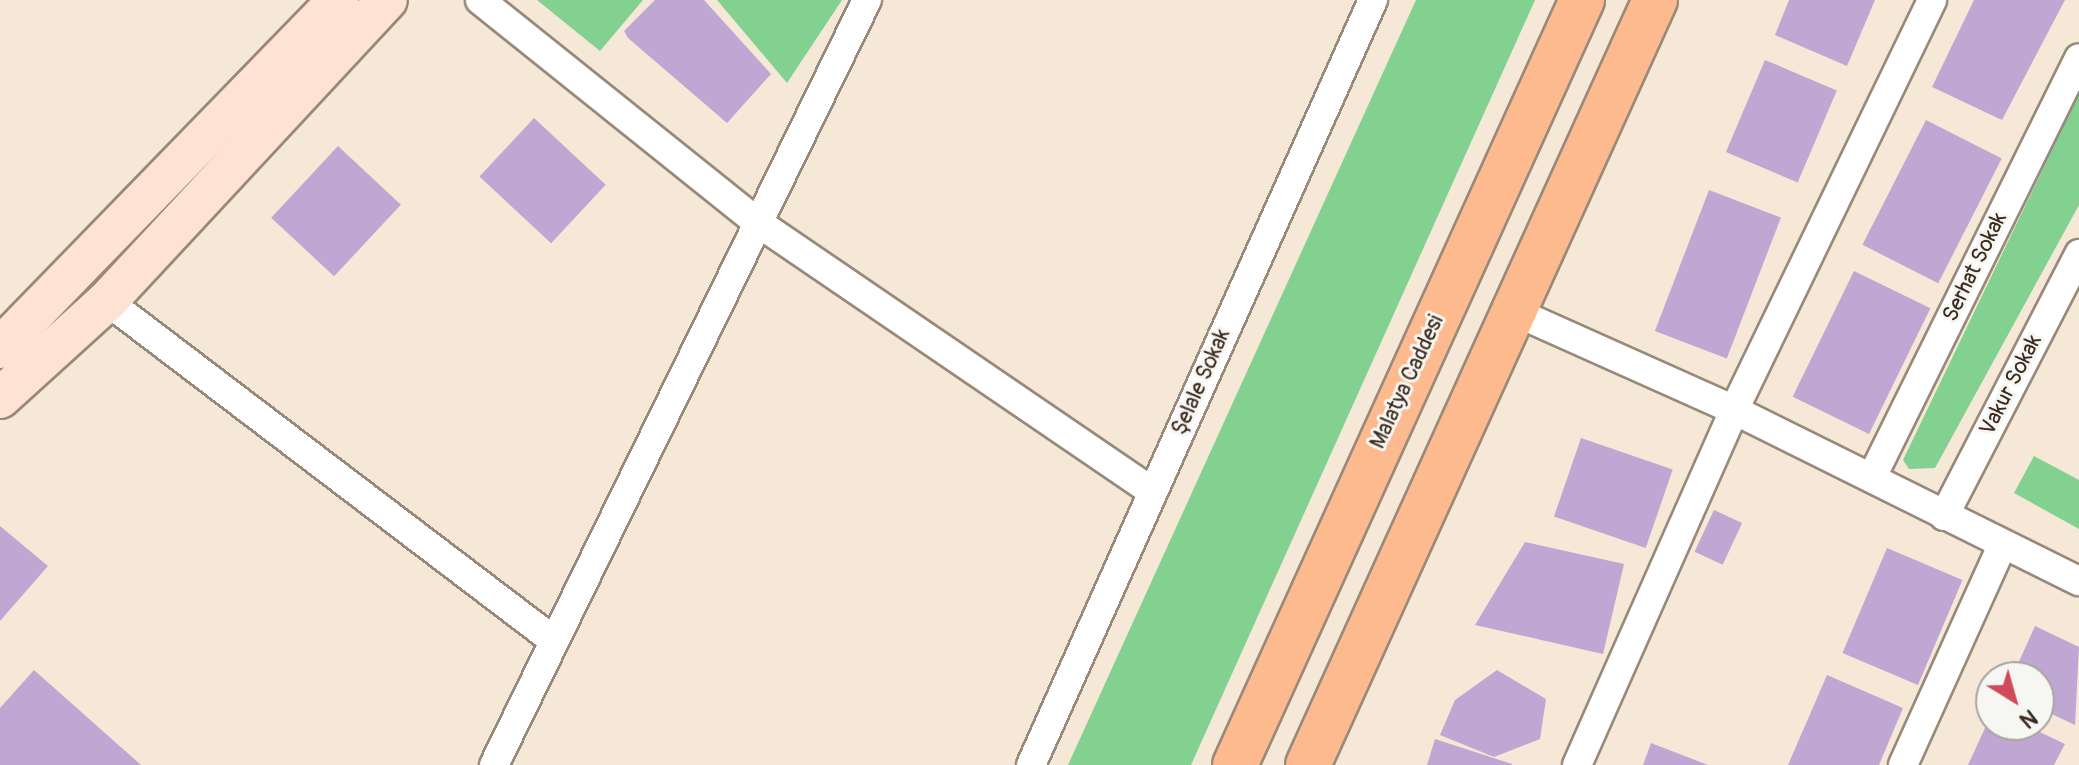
<!DOCTYPE html>
<html>
<head>
<meta charset="utf-8">
<style>
  body { margin:0 }
  #map { position:relative; width:2079px; height:765px; overflow:hidden; background:#f5e8d7; font-family:Pangolin,sans-serif }
  div>[style] { position:absolute }
  [style*='--x'] { left:calc(var(--x)*1px); top:calc(var(--y)*1px); width:calc(var(--w)*1px); rotate:calc(var(--a)*1deg) }
  .green>* { inset:0; background:#83d190 }
  .building>* { inset:0; background:#bea7d3; transform-origin:0 0 }
  .roads { filter:drop-shadow(2px 0 #98897a) drop-shadow(-2px 0 #98897a) drop-shadow(0 2px #98897a) drop-shadow(0 -2px #98897a) }
  .street>* { height:28px; margin:-14px; padding:0 14px; transform-origin:14px; border-radius:14px; background:#fff }
  .secondary>* { height:40px; margin:-20px; padding:0 20px; transform-origin:20px; border-radius:20px; background:#fee3d2 }
  .highway>* { height:44px; margin:-22px; padding:0 22px; transform-origin:22px; border-radius:22px; background:#fcba8e }
  span { translate:-50% -50%; white-space:nowrap; text-align:center; line-height:1.15; -webkit-text-stroke:6px #f6f6f2; paint-order:stroke }
  .street-label { font-size:22px; color:#3b2a1e }
  .north { position:absolute; left:1975px; top:661px; width:80px; height:80px; box-sizing:border-box; background:#f6f6f2; border:2px solid #aba49d; border-radius:50%; rotate:143deg; font-size:22px; font-weight:700; line-height:32px; text-align:center; color:#3b2a1e }
  .north::after { content:''; display:block; margin:auto; width:28px; height:36px; background:#d1495b; clip-path:polygon(50% 0,100% 100%,50% 72%,0 100%) }
</style>
</head>
<body>
<div id="map">
  <div class="green">
    <div style="clip-path:polygon(537px 0,643px 0,600px 51px)"></div>
    <div style="clip-path:polygon(717px 0,842px 0,787px 83px)"></div>
    <div style="clip-path:polygon(1416px 0,1535px 0,1191px 765px,1068px 765px)"></div>
    <div style="clip-path:polygon(2079px 94px,2079px 205px,1935px 468px,1909px 469px,1903px 460px)"></div>
    <div style="clip-path:polygon(2034px 456px,2079px 480px,2079px 529px,2014px 493px)"></div>
  </div>
  <div class="building">
    <div style="clip-path:polygon(655px 0,704px 0,771px 74px,727px 123px,628px 38px,624px 31px)"></div>
    <div style="clip-path:polygon(1789px 0,1875px 0,1847px 66px,1775px 35px)"></div>
    <div style="clip-path:polygon(1974px 0,2065px 0,2002px 120px,1932px 87px)"></div>
    <div style="left:1765px;top:60px;width:78px;height:100px;rotate:23deg"></div>
    <div style="left:534px;top:118px;width:98px;height:80px;rotate:43deg"></div>
    <div style="left:1926px;top:120px;width:85px;height:140px;rotate:27deg"></div>
    <div style="left:338px;top:146px;width:86px;height:98px;rotate:43deg"></div>
    <div style="left:1709px;top:190px;width:77px;height:151px;rotate:21deg"></div>
    <div style="left:1854px;top:271px;width:85px;height:140px;rotate:26deg"></div>
    <div style="left:1581px;top:438px;width:97px;height:83px;rotate:19deg"></div>
    <div style="left:1714px;top:510px;width:31px;height:46px;rotate:25deg"></div>
    <div style="clip-path:polygon(0 526px,48px 566px,0 621px)"></div>
    <div style="clip-path:polygon(1525px 542px,1624px 564px,1603px 654px,1475px 625px)"></div>
    <div style="left:1887px;top:548px;width:82px;height:114px;rotate:23deg"></div>
    <div style="clip-path:polygon(2035px 626px,2079px 647px,2075px 725px,2039px 708px,2039px 677px,2012px 677px)"></div>
    <div style="clip-path:polygon(34px 670px,141px 765px,0 765px,0 708px)"></div>
    <div style="clip-path:polygon(1497px 670px,1546px 699px,1540px 739px,1494px 757px,1440px 735px,1455px 700px)"></div>
    <div style="clip-path:polygon(1827px 675px,1903px 708px,1879px 765px,1788px 765px)"></div>
    <div style="clip-path:polygon(1991px 715px,1991px 725px,2025px 725px,2065px 744px,2054px 765px,1968px 765px)"></div>
    <div style="clip-path:polygon(1435px 739px,1512px 764px,1512px 765px,1427px 765px)"></div>
    <div style="clip-path:polygon(1651px 743px,1708px 765px,1643px 765px)"></div>
  </div>
  <div class="roads">
    <div class="street">
      <div style="--x:480;--y:0;--w:359;--a:38.7"></div>
      <div style="--x:760;--y:224;--w:474;--a:34.3"></div>
      <div style="--x:107;--y:301;--w:560;--a:37.24"></div>
      <div style="--x:1513;--y:311;--w:242;--a:24.1"></div>
      <div style="--x:1734;--y:410;--w:385;--a:26.4"></div>
      <div style="--x:1872;--y:477;--w:467;--a:-63.7"></div>
      <div style="--x:1944;--y:516;--w:295;--a:-62.7"></div>
      <div style="--x:494;--y:765;--w:851;--a:-64.01"></div>
      <div style="--x:1031;--y:765;--w:838;--a:-65.91"></div>
      <div style="--x:1577;--y:765;--w:388;--a:-66.1"></div>
      <div style="--x:1734;--y:410;--w:455;--a:-64.2"></div>
      <div style="--x:1903;--y:765;--w:240;--a:-65.7"></div>
    </div>
    <div class="secondary">
      <div style="--x:0;--y:348;--w:485;--a:-45.8"></div>
      <div style="--x:0;--y:398;--w:144;--a:-42.2"></div>
      <div style="--x:107;--y:301;--w:411;--a:-47.1"></div>
    </div>
    <div class="highway">
      <div style="--x:1235;--y:765;--w:840;--a:-65.6"></div>
      <div style="--x:1308;--y:765;--w:840;--a:-65.6"></div>
    </div>
  </div>
  <div class="street-label">
    <span style="left:1975px;top:267px;rotate:-64deg">Serhat Sokak</span>
    <span style="left:1201px;top:382px;rotate:-66deg">Şelale Sokak</span>
    <span style="left:1407px;top:382px;rotate:-65deg">Malatya Caddesi</span>
    <span style="left:2011px;top:385px;rotate:-63deg">Vakur Sokak</span>
  </div>
  <div class="north">N</div>
</div>
</body>
</html>
